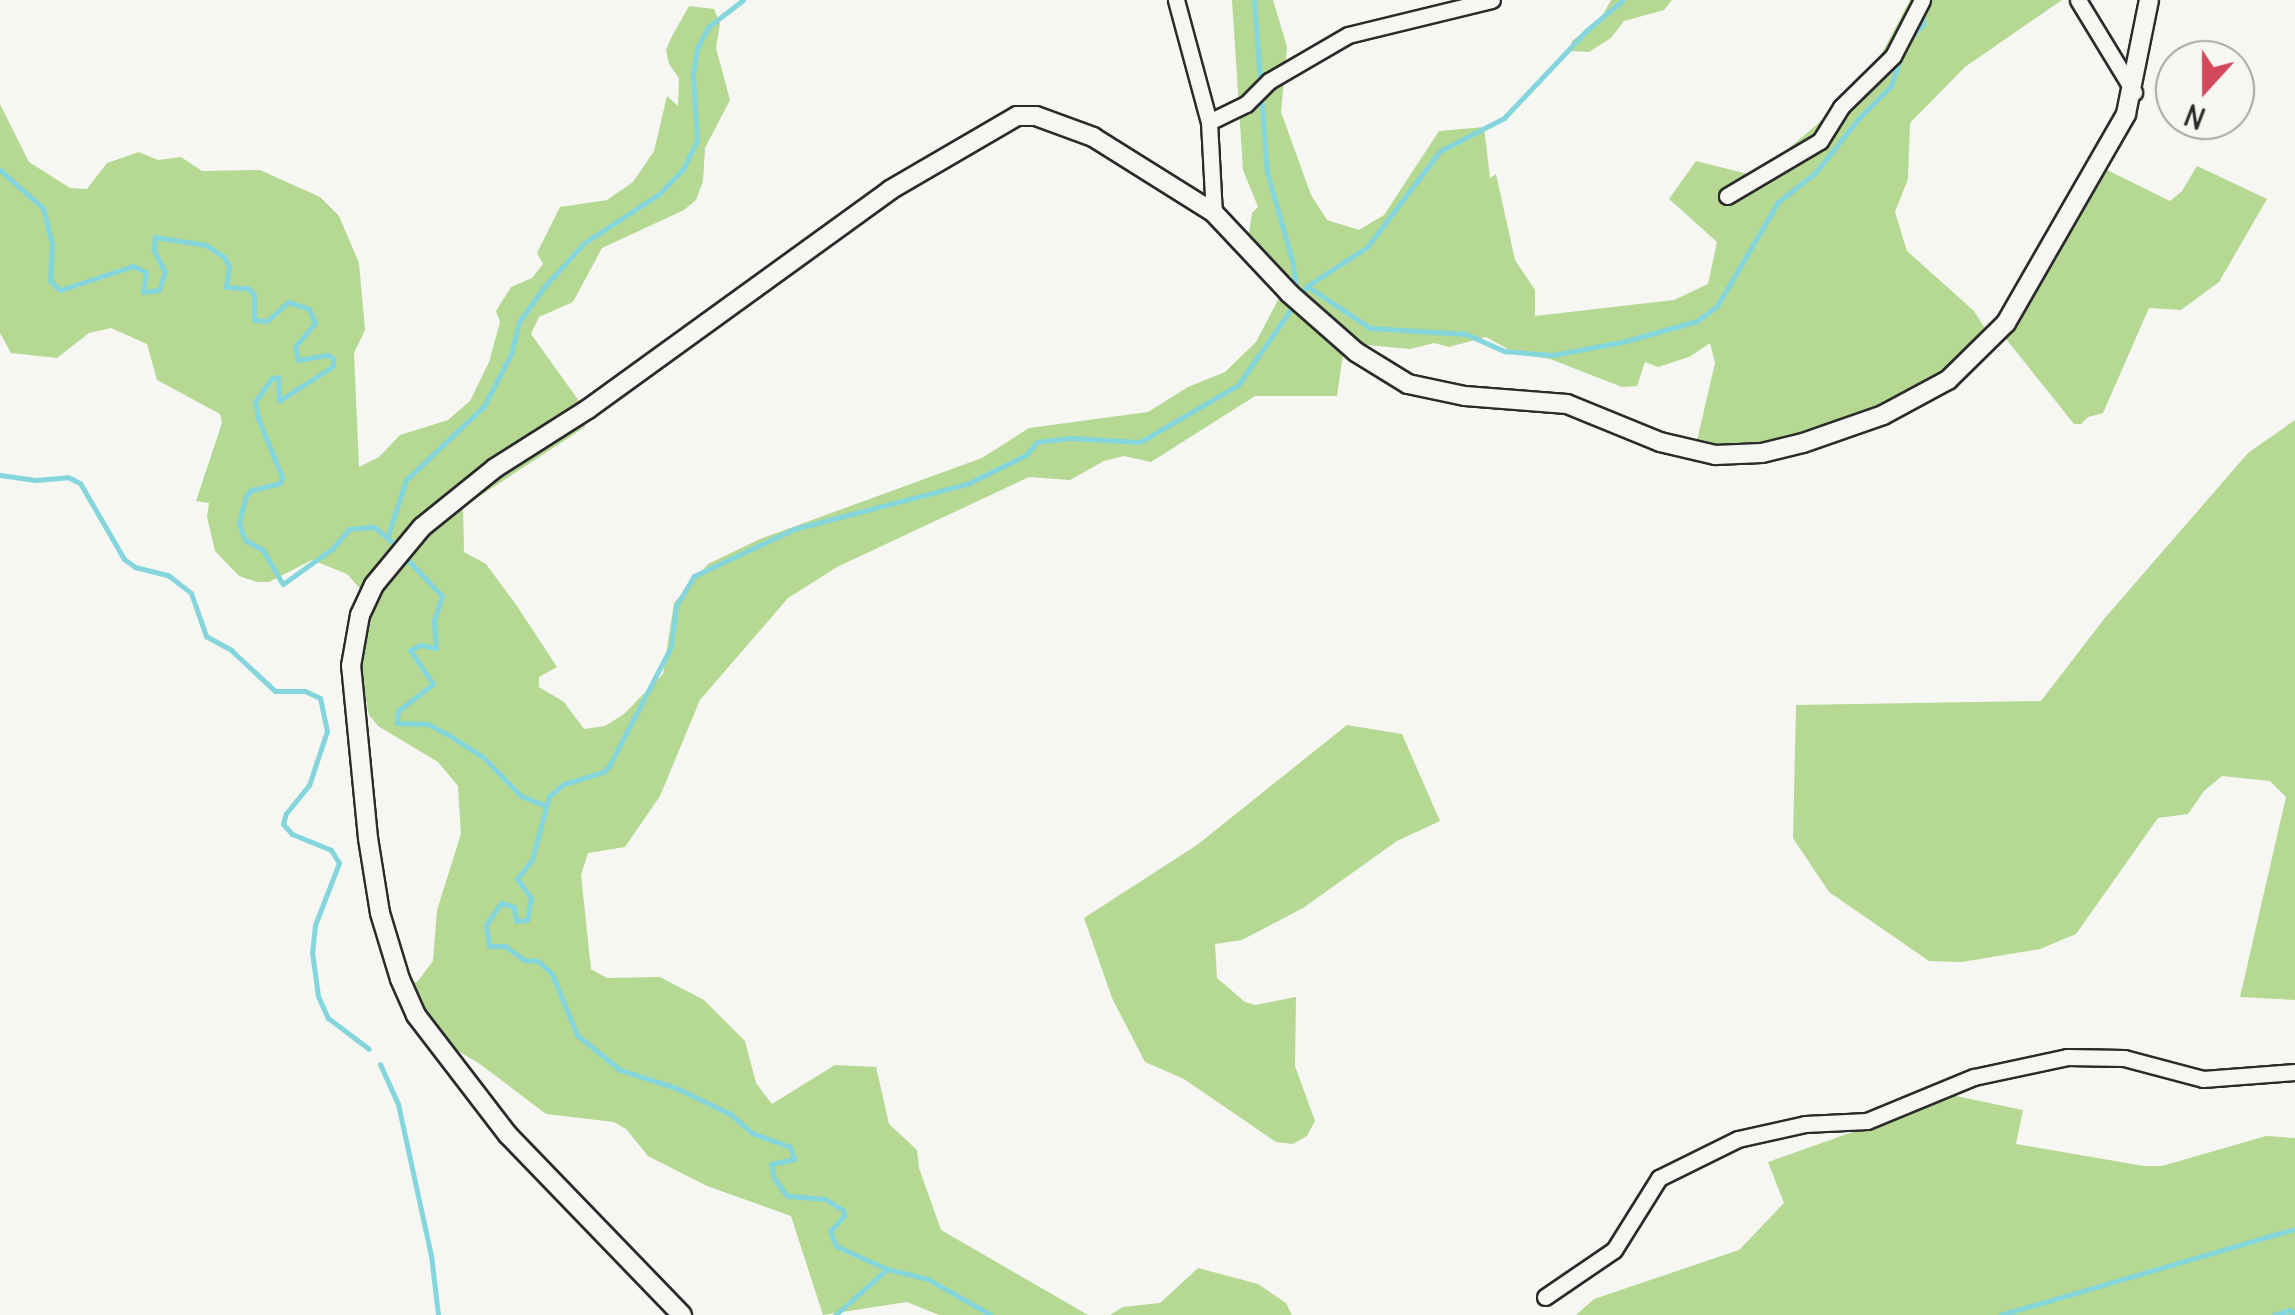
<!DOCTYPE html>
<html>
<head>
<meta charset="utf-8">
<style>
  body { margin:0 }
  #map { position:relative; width:2295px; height:1315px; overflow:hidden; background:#f6f6f2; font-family:Delius,sans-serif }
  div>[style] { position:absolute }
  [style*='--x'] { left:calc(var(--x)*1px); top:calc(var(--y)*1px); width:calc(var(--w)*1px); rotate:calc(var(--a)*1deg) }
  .green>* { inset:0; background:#b5d993 }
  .stream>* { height:5px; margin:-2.5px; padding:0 2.5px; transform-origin:2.5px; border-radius:2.5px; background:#84d6dc }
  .roads { filter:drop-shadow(2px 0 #2b2b2b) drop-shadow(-2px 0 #2b2b2b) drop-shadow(0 2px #2b2b2b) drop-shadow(0 -2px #2b2b2b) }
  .minor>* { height:15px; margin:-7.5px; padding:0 7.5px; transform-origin:7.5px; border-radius:7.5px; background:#f6f6f2 }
  .tertiary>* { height:18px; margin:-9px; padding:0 9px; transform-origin:9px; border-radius:9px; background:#f6f6f2 }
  span { translate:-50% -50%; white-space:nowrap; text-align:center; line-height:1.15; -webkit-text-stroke:10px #f6f6f2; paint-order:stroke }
  .north { position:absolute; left:2155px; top:40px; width:100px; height:100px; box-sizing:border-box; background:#f6f6f2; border:2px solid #a5a5a2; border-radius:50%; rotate:201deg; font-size:28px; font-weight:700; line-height:40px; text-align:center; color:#2b2b2b }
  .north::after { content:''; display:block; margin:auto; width:35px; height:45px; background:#d1495b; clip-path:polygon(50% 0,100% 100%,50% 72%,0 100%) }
</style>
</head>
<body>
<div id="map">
  <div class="green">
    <div style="clip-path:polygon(1232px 0,1273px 0,1287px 47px,1281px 112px,1311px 195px,1327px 220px,1359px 230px,1384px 215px,1439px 131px,1484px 127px,1490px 178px,1496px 174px,1515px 260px,1535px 290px,1535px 316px,1674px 300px,1708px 284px,1717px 242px,1669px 199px,1696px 161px,1756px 176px,1866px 83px,1910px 0,2062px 0,1965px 67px,1910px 123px,1908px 179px,1895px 212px,1907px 251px,1974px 311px,1986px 330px,1979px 346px,1943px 378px,1764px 459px,1712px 464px,1692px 462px,1715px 363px,1710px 343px,1689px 357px,1658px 367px,1645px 362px,1637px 386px,1622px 387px,1550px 359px,1517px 354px,1486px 337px,1449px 347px,1434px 343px,1410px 349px,1357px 344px,1344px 347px,1337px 396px,1255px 396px,1151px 462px,1124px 456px,1104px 461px,1070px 480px,1029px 477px,837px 567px,788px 598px,700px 700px,660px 796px,625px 847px,588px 853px,581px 875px,591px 969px,607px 978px,660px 977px,704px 1000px,745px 1041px,756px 1083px,772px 1104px,835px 1065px,876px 1067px,889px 1124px,917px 1150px,919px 1168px,941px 1230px,1088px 1315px,939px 1315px,907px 1302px,823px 1315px,791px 1216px,707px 1186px,648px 1156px,626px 1129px,614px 1122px,546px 1114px,480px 1064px,460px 1052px,439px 1048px,409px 985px,418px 981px,433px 961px,437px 910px,461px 834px,458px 786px,438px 762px,378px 726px,369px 715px,361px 673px,362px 591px,347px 574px,312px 560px,269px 582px,257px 582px,239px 576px,215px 551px,207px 517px,209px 503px,196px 501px,222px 423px,220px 414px,157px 380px,147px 344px,111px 328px,89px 333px,57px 358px,11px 353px,0 333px,0 104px,29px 162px,70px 188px,87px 189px,107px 163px,139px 152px,158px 160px,181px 157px,202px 171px,260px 170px,320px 197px,339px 216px,359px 263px,365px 330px,354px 353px,359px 467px,379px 457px,400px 435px,448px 420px,470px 401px,489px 362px,500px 322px,496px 311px,511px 287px,532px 278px,543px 264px,537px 253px,560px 207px,607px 200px,633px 182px,654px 151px,667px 96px,678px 106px,679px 78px,669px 64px,666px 50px,672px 36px,689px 6px,714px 9px,720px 24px,716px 48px,730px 100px,705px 148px,703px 181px,696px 200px,684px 210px,602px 248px,573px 302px,539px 317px,531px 334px,579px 401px,585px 427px,463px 507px,464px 552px,486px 564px,517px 606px,557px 667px,539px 677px,539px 687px,564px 702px,584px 729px,605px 726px,624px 714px,663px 674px,674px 603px,708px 564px,760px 539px,982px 458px,1029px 428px,1148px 412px,1188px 387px,1225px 372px,1256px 342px,1280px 296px,1276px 278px,1249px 233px,1252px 213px,1258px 207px,1243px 170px)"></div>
    <div style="clip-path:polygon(1611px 0,1672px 0,1664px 10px,1624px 21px,1611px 38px,1589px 52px,1569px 51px,1572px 41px,1601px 18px)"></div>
    <div style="clip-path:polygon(2091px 162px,2170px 201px,2182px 191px,2197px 166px,2267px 199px,2219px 282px,2181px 310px,2149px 308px,2103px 413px,2088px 417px,2081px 424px,2074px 424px,2002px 334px)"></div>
    <div style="clip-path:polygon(2295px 420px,2295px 1000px,2240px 997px,2286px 797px,2270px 781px,2222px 776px,2204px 791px,2188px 814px,2158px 818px,2076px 934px,2040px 949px,1962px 962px,1929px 961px,1829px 892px,1793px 838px,1796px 705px,2041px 701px,2104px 619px,2248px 453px)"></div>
    <div style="clip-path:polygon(1347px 725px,1402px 734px,1440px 821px,1397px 841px,1303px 908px,1242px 940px,1215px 944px,1217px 978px,1245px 1002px,1255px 1005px,1296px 997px,1295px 1066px,1315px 1121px,1307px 1136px,1293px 1144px,1276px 1142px,1184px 1079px,1145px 1062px,1112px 998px,1084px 918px,1197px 845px)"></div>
    <div style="clip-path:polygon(1932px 1091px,2023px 1110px,2016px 1144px,2144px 1166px,2162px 1166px,2266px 1136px,2295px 1138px,2295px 1315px,1576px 1315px,1594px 1299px,1739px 1250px,1784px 1203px,1768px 1162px,1861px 1129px)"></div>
    <div style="clip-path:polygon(1198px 1268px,1258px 1284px,1286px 1303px,1292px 1315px,1110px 1315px,1123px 1307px,1160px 1303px)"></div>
  </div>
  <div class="stream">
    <div style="--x:1254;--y:0;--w:172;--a:85.7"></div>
    <div style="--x:1267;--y:172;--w:96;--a:74.2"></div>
    <div style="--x:1293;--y:264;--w:32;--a:83"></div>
    <div style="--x:1911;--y:37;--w:18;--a:-47"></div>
    <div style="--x:1923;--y:24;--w:16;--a:-94"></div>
    <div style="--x:0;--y:170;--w:57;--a:41.5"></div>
    <div style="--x:43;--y:208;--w:37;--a:76"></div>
    <div style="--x:52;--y:244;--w:37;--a:93"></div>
    <div style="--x:50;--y:281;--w:13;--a:42"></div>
    <div style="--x:60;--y:290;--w:77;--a:-18.2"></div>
    <div style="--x:133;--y:266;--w:14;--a:25"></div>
    <div style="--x:146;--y:272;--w:20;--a:99"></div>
    <div style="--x:143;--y:292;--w:16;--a:-7"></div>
    <div style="--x:159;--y:290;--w:19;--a:-72"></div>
    <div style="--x:165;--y:272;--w:25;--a:-117"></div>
    <div style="--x:154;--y:250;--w:13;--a:-86"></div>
    <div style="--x:155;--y:237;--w:52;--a:8.9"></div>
    <div style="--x:206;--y:245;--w:22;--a:34"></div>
    <div style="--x:224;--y:257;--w:10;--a:61"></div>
    <div style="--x:229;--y:266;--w:21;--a:98"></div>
    <div style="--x:226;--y:287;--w:22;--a:3"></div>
    <div style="--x:248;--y:288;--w:9;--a:49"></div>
    <div style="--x:254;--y:295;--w:25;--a:90"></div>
    <div style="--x:254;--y:320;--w:13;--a:4"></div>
    <div style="--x:267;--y:321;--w:28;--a:-42"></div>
    <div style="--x:288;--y:302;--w:22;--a:18"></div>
    <div style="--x:309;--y:309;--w:15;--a:67"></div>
    <div style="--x:315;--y:323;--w:31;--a:130"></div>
    <div style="--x:295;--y:347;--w:13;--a:77"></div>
    <div style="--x:298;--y:360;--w:29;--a:-10"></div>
    <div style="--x:327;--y:355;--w:7;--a:27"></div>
    <div style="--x:333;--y:358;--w:8;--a:90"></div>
    <div style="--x:333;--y:366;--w:64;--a:147.1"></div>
    <div style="--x:279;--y:401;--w:24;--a:-92"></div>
    <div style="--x:278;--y:377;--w:6;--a:171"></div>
    <div style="--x:272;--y:378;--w:29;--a:126"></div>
    <div style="--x:255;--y:401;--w:17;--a:80"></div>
    <div style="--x:258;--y:418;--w:64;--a:67.9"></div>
    <div style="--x:282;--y:477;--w:6;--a:108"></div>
    <div style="--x:280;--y:483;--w:30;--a:166"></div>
    <div style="--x:251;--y:490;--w:8;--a:130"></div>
    <div style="--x:246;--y:496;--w:28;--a:105"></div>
    <div style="--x:239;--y:523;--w:18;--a:71"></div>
    <div style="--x:245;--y:540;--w:21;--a:29"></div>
    <div style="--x:263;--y:550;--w:39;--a:60"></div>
    <div style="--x:283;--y:584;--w:62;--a:-35.8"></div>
    <div style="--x:333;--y:548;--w:25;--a:-50"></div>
    <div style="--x:349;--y:529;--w:25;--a:-5"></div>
    <div style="--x:374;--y:527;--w:31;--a:40"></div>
    <div style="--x:1307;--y:286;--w:76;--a:33.7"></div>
    <div style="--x:1370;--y:328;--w:96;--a:3.6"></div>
    <div style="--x:1466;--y:334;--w:42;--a:24.1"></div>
    <div style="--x:1504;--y:351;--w:48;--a:4.8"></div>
    <div style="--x:1552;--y:355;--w:71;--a:-10.5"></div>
    <div style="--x:1622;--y:342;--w:78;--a:-15.6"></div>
    <div style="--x:1697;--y:321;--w:25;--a:-37"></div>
    <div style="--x:1717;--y:306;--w:121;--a:-59.6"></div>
    <div style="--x:1778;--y:202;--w:47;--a:-38.1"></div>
    <div style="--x:1815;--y:173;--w:70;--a:-51.3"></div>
    <div style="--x:1859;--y:118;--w:45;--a:-45"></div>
    <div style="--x:1891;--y:86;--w:32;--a:-72"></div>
    <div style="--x:0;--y:475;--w:36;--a:8"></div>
    <div style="--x:36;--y:480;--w:32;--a:-5"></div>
    <div style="--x:68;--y:477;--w:13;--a:27"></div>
    <div style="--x:80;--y:483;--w:88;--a:59.9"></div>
    <div style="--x:124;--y:559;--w:14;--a:36"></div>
    <div style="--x:135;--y:567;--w:34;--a:14"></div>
    <div style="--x:168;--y:575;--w:29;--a:38"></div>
    <div style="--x:191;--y:593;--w:46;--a:70.8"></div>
    <div style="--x:206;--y:636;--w:29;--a:29"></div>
    <div style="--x:231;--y:650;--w:60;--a:43"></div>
    <div style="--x:275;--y:691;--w:30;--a:0"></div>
    <div style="--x:305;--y:691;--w:17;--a:25"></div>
    <div style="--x:320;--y:698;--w:34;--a:78"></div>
    <div style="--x:327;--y:731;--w:57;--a:108.4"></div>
    <div style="--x:309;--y:785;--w:36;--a:129"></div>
    <div style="--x:286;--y:813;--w:11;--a:105"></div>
    <div style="--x:283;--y:824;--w:13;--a:48"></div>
    <div style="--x:292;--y:834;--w:42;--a:22.3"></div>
    <div style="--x:331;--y:850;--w:15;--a:58"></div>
    <div style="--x:339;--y:863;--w:66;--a:111.2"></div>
    <div style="--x:315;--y:925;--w:27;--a:96"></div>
    <div style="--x:312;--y:952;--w:44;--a:82.2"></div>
    <div style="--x:318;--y:996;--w:24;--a:66"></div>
    <div style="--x:328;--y:1018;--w:51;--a:37.1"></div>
    <div style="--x:388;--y:535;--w:58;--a:-71.9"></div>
    <div style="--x:406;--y:480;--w:108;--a:-43.5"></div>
    <div style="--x:484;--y:406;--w:59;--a:-62.6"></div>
    <div style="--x:511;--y:354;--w:33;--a:-76"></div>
    <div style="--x:519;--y:322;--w:43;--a:-54.5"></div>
    <div style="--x:544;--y:287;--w:59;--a:-47.7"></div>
    <div style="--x:584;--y:243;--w:90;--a:-33.2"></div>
    <div style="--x:659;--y:194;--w:35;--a:-46"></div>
    <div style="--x:683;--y:169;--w:32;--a:-64"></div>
    <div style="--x:697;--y:140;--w:66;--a:-93.5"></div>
    <div style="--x:693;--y:74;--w:26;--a:-81"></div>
    <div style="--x:697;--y:48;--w:24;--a:-62"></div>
    <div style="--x:708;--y:27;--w:44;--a:-37.6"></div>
    <div style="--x:404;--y:556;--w:55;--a:46.5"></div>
    <div style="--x:442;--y:596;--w:26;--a:108"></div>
    <div style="--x:434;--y:621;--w:27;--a:86"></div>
    <div style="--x:436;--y:648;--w:16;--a:-169"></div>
    <div style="--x:420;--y:645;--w:11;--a:153"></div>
    <div style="--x:410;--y:650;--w:41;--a:55.9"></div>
    <div style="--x:433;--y:684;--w:44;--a:142.4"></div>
    <div style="--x:398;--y:711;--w:12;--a:95"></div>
    <div style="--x:397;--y:723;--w:31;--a:2"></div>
    <div style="--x:428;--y:724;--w:21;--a:28"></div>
    <div style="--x:447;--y:734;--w:43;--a:32.6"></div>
    <div style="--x:483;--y:757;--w:54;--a:45.7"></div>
    <div style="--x:521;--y:796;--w:26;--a:21"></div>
    <div style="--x:380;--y:1064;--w:44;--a:65.8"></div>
    <div style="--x:398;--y:1104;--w:155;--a:77.7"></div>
    <div style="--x:431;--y:1255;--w:60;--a:83.3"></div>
    <div style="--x:835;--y:1315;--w:69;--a:-41.5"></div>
    <div style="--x:991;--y:1315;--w:73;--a:-150.3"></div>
    <div style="--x:928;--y:1279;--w:42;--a:-166.3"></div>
    <div style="--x:887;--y:1269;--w:56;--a:-155.7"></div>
    <div style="--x:836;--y:1246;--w:16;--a:-112"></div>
    <div style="--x:830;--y:1231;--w:21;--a:-47"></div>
    <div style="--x:844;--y:1216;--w:6;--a:-99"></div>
    <div style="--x:843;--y:1210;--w:21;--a:-149"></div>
    <div style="--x:825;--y:1199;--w:38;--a:-175"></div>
    <div style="--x:787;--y:1196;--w:22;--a:-126"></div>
    <div style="--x:774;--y:1178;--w:14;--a:-102"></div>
    <div style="--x:771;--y:1164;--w:24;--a:-12"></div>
    <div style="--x:794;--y:1159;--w:13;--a:-108"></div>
    <div style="--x:790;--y:1147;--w:40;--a:-159.8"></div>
    <div style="--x:752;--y:1133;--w:29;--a:-139"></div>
    <div style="--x:730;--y:1114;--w:57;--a:-153.9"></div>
    <div style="--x:679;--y:1089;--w:62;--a:-162.1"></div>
    <div style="--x:620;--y:1070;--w:55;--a:-140.9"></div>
    <div style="--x:577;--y:1035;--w:66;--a:-112.3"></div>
    <div style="--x:552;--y:974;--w:19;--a:-137"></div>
    <div style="--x:538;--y:961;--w:14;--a:-176"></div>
    <div style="--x:524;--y:960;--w:24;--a:-144"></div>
    <div style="--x:505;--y:946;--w:16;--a:180"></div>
    <div style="--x:489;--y:946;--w:21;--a:-98"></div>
    <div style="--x:486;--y:925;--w:27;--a:-56"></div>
    <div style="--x:501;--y:903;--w:14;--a:17"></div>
    <div style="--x:514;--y:907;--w:14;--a:82"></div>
    <div style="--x:516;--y:921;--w:11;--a:-5"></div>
    <div style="--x:527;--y:920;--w:22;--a:-80"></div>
    <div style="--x:531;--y:898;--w:24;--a:-126"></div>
    <div style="--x:517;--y:879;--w:24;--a:-52"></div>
    <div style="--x:532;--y:860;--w:66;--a:-75.1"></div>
    <div style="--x:549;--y:796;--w:19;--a:-39"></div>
    <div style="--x:564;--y:784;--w:41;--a:-17.1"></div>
    <div style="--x:603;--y:772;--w:8;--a:-45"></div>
    <div style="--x:609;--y:766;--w:134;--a:-62.5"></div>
    <div style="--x:671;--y:647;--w:41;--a:-83"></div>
    <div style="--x:676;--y:606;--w:35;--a:-59"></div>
    <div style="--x:694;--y:576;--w:110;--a:-25.2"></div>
    <div style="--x:794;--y:529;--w:179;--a:-14.6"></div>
    <div style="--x:967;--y:484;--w:66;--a:-26.2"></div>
    <div style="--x:1026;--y:455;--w:17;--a:-50"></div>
    <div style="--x:1037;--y:442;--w:34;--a:-7"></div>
    <div style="--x:1071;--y:438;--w:69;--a:3.3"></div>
    <div style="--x:1140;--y:442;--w:113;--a:-30.2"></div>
    <div style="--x:1238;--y:385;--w:121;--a:-55.1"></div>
    <div style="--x:1307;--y:286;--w:72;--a:-33"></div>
    <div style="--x:1367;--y:247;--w:121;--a:-52.8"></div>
    <div style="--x:1440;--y:151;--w:72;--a:-27.3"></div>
    <div style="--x:1504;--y:118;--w:120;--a:-46.7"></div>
    <div style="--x:1586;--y:31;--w:48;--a:-40"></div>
    <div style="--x:2000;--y:1315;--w:307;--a:-16.3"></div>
    <div style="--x:2274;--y:1315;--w:16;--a:-18"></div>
    <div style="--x:2289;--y:1310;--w:7;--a:27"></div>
  </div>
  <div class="roads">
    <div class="minor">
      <div style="--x:1176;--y:0;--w:126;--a:74.9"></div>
      <div style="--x:1209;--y:122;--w:91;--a:86.9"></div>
      <div style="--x:2078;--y:0;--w:108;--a:58.7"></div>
      <div style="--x:1209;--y:122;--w:41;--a:-25.9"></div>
      <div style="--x:1246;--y:104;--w:33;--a:-45"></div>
      <div style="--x:1269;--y:81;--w:91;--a:-30.2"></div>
      <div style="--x:1348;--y:35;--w:148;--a:-13.7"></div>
      <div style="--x:1727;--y:196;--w:108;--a:-30.6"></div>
      <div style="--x:1820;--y:141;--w:40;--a:-58"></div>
      <div style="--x:1841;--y:107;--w:73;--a:-44.4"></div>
      <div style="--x:1893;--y:56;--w:63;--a:-62.6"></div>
      <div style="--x:1545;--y:1297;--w:83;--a:-34.3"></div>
      <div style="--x:1614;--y:1250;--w:85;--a:-58"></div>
      <div style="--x:1659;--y:1178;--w:88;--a:-26.3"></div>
      <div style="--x:1738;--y:1139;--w:69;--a:-12.6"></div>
      <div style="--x:1805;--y:1124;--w:62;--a:-2.8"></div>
      <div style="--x:1867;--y:1121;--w:116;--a:-22.4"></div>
      <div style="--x:1974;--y:1077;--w:95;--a:-12.1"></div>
      <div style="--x:2067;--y:1057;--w:57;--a:1"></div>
      <div style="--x:2124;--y:1058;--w:82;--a:14.9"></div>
      <div style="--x:2203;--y:1079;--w:92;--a:-4.4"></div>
    </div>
    <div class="tertiary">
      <div style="--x:682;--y:1315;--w:250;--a:-134"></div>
      <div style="--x:508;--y:1135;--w:151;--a:-127.5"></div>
      <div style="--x:416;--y:1015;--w:39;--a:-114"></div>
      <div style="--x:400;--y:979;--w:69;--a:-106.9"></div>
      <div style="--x:380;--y:913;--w:76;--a:-99.1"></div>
      <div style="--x:368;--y:838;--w:173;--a:-95.6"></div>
      <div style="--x:351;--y:666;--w:52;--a:-80"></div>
      <div style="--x:360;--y:615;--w:33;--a:-65"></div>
      <div style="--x:374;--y:585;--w:75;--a:-50.4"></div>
      <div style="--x:422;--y:527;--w:94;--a:-38.9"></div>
      <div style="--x:495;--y:468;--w:110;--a:-32.4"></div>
      <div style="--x:588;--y:409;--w:373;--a:-35.9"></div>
      <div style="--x:890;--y:190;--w:147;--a:-30.2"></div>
      <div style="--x:1017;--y:116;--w:19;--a:0"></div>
      <div style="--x:1036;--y:116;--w:61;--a:20.2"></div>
      <div style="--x:1093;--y:137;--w:143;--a:32.1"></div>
      <div style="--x:1214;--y:213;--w:110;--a:46.8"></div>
      <div style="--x:1289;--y:293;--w:89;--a:41.4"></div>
      <div style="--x:1356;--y:352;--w:61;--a:31.6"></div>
      <div style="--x:1408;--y:384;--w:58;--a:11.9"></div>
      <div style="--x:1465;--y:396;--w:102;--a:4.5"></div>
      <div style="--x:1567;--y:404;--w:100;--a:22.2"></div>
      <div style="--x:1660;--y:442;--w:57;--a:13.3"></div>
      <div style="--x:1715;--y:455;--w:47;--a:-2.4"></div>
      <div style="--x:1762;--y:453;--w:42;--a:-13.7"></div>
      <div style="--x:1803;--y:443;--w:85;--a:-19.3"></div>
      <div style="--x:1883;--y:415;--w:74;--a:-28.3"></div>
      <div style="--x:1948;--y:380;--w:81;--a:-44.5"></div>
      <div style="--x:2006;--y:323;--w:241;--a:-60.1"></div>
      <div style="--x:2126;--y:114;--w:116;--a:-78.6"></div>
    </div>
  </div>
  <div class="north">N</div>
</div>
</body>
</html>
